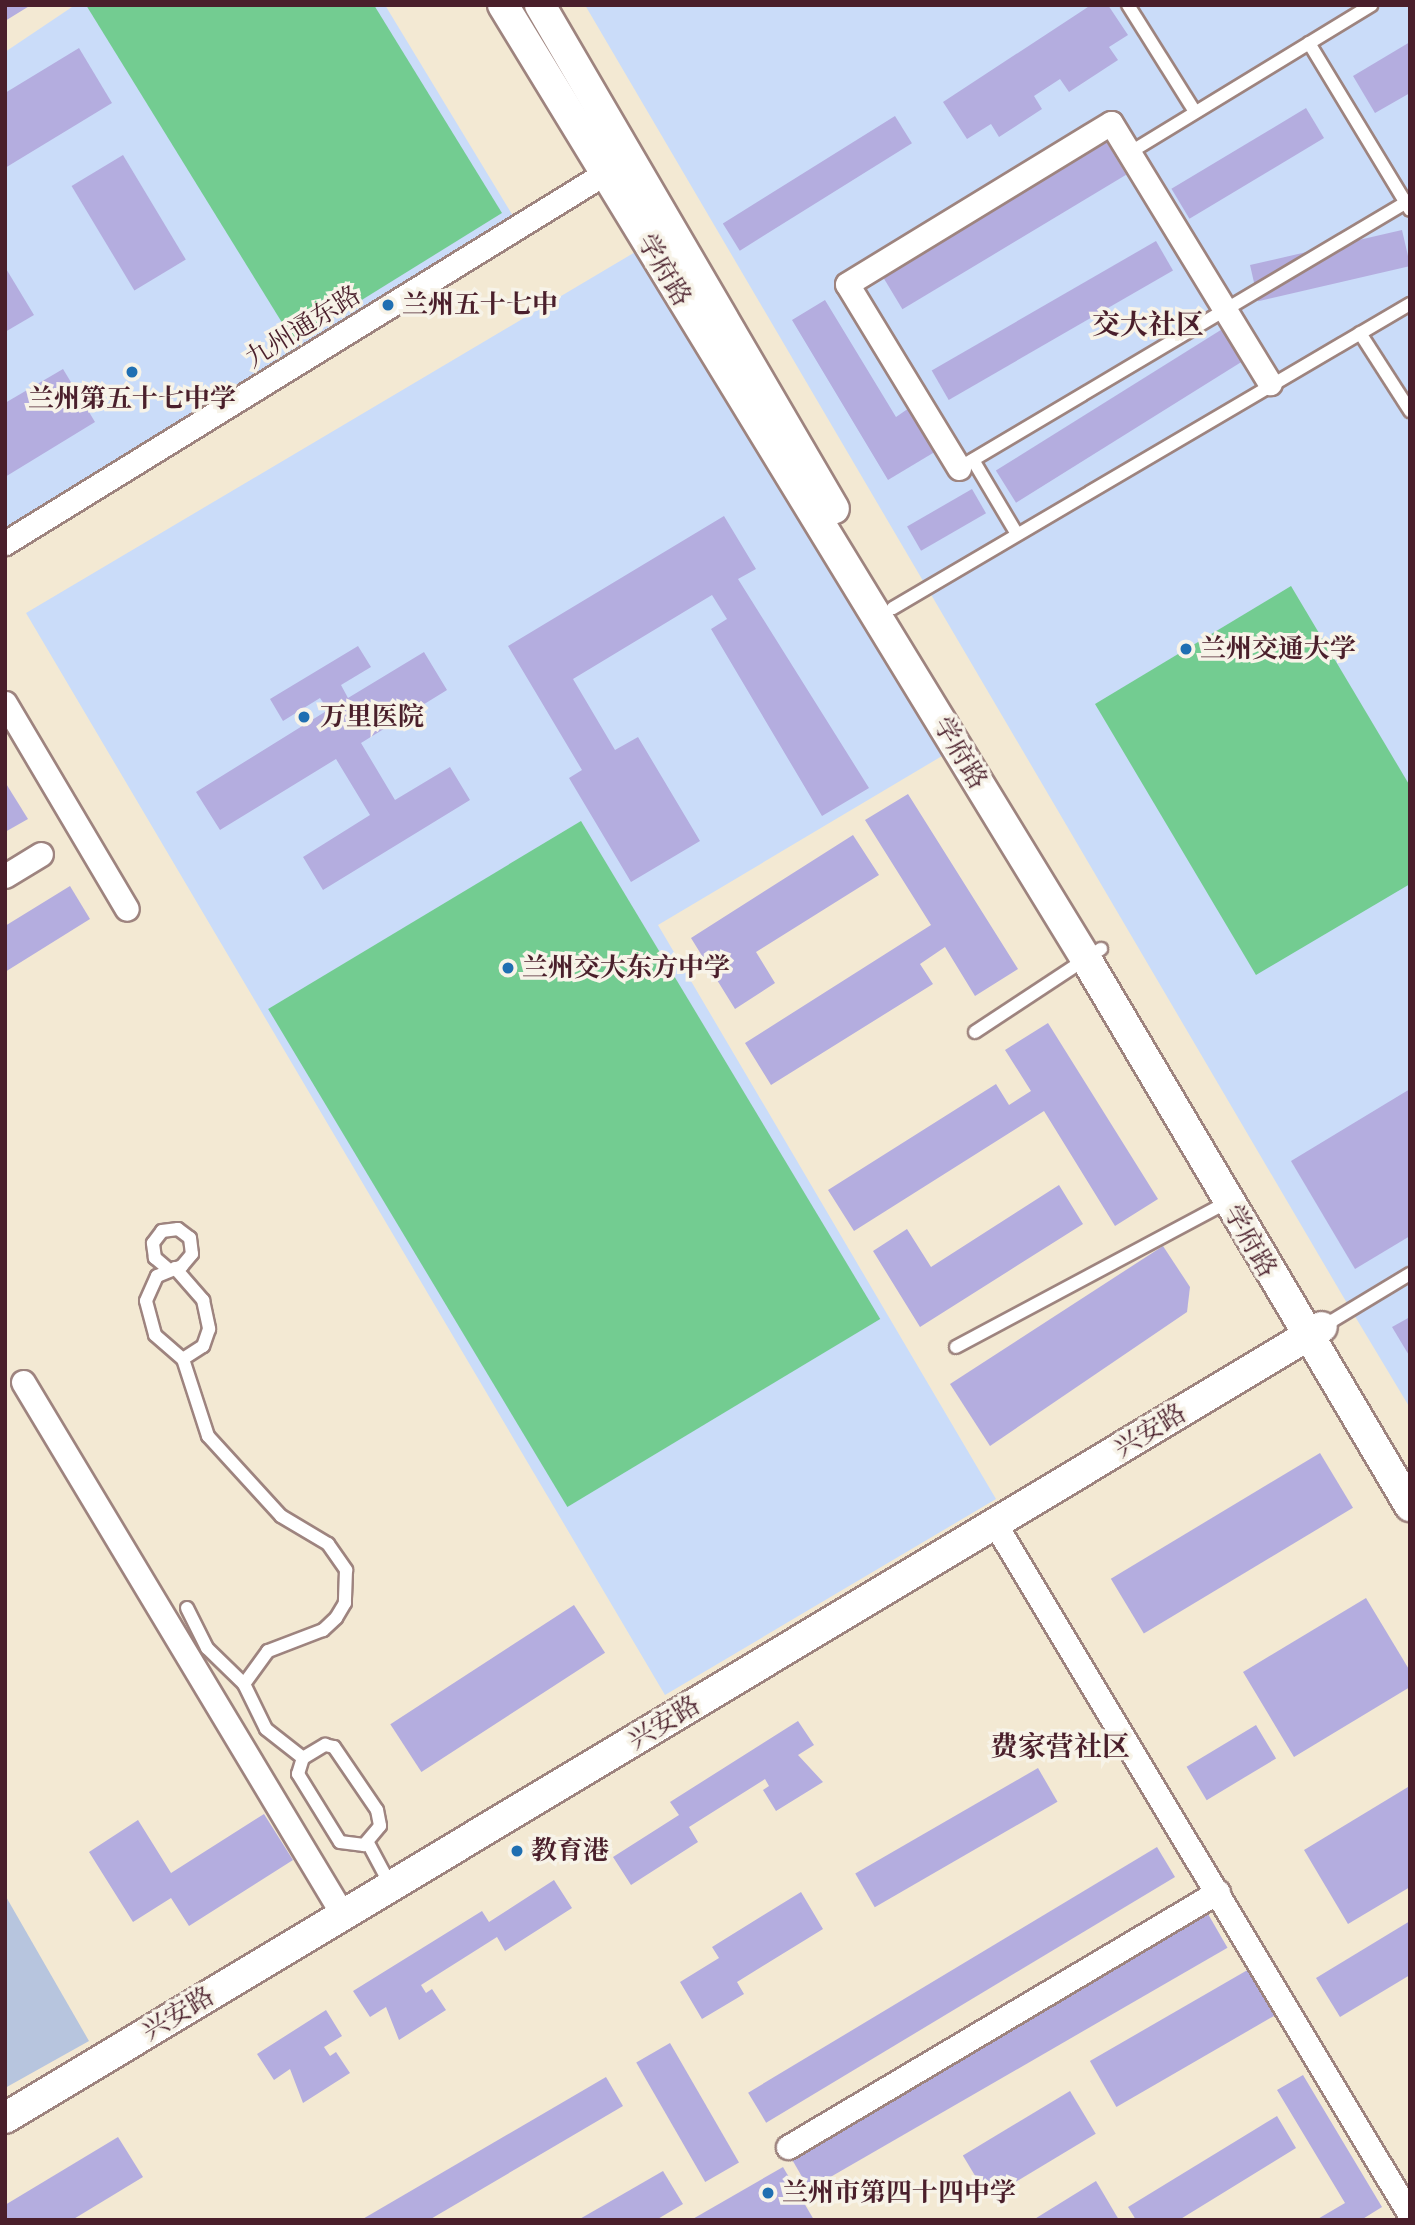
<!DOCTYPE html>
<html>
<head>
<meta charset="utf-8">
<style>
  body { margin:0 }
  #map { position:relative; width:1415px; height:2225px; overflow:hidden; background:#f3e9d3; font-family:"IM FELL French Canon","Noto Serif SC",serif }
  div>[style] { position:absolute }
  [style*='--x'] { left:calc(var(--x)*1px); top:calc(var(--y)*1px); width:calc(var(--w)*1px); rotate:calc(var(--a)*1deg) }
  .built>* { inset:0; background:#cadcf9 }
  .industrial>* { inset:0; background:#b7c5de }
  .green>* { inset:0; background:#73cc91; transform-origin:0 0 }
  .building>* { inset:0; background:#b4addf; transform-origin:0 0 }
  .roads { filter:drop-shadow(2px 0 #9e847f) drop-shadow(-2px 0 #9e847f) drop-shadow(0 2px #9e847f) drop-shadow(0 -2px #9e847f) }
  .service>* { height:12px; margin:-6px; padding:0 6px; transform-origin:6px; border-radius:6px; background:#fff }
  .minor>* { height:23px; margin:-11.5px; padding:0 11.5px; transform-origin:11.5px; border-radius:11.5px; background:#fff }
  .tertiary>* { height:30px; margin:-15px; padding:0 15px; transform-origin:15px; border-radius:15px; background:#fff }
  .dots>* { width:19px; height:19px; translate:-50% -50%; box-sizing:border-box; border:4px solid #f7f3e8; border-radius:50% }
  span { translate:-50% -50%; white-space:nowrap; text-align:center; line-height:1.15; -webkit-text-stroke:7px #f7f3e8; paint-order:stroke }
  .street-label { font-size:26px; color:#4a1f2b }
  .poi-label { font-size:26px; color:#4a1f2b; font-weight:700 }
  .left { translate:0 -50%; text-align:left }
  .neighbourhood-label { font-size:28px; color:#4a1f2b; font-weight:700 }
  .frame { position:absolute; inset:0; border:7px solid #4a1f2b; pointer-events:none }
</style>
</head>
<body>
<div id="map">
  <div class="built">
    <div style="clip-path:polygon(75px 5px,385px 5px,513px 216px,5px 528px,5px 52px)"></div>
    <div style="clip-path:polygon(585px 5px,1410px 5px,1410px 1408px,1341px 1293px)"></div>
    <div style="clip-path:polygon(642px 248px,942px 756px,658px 925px,996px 1499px,665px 1695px,26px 613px)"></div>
  </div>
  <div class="industrial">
    <div style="clip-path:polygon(5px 1895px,89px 2041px,5px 2088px)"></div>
  </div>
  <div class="green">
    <div style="clip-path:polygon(86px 5px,374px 5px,502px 213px,294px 342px)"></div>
    <div style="clip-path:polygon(1291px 586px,1410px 786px,1410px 884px,1256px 975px,1095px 704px)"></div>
    <div style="left:581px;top:821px;width:581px;height:365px;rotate:59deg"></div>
  </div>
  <div class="building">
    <div style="clip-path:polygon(5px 5px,31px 5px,5px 21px)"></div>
    <div style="clip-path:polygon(1091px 5px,1108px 5px,1128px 35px,1109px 47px,1118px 60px,1069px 92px,1060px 79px,1034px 96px,1042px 109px,999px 137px,991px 124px,967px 139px,943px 102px)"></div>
    <div style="clip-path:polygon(1410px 42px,1410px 93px,1375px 113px,1353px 76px)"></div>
    <div style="clip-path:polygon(79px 48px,112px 103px,5px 168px,5px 93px)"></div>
    <div style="left:1306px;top:108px;width:35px;height:157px;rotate:59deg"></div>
    <div style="left:895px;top:116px;width:32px;height:203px;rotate:58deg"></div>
    <div style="left:1104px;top:138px;width:43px;height:261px;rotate:59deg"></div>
    <div style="left:123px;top:155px;width:122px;height:60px;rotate:59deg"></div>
    <div style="left:1402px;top:230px;width:37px;height:156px;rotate:77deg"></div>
    <div style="left:1156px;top:241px;width:34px;height:259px;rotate:60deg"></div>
    <div style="clip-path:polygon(5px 267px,34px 315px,5px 332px)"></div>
    <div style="clip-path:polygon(825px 300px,896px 417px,912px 406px,938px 450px,888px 480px,792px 320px)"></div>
    <div style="left:1224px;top:328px;width:38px;height:269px;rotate:58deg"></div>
    <div style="clip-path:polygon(63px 369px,95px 422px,5px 477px,5px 403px)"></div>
    <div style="left:972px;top:489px;width:28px;height:75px;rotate:60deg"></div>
    <div style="clip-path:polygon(724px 516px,756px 569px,738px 579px,869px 788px,822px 816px,711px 629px,727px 619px,712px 595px,573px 679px,615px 750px,638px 737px,700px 841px,631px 882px,569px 778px,582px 770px,508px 646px)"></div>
    <div style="clip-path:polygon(358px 646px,371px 667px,341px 685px,348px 698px,424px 652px,447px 690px,361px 743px,395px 800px,450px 767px,470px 800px,323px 890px,303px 857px,370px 815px,336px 759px,220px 830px,196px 792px,328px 710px,320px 698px,283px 721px,270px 699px)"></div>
    <div style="clip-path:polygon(5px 782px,28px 819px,5px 832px)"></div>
    <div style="clip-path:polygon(908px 794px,1018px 969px,975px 996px,945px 947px,920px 964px,933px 984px,771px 1085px,745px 1043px,931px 925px,865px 820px)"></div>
    <div style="clip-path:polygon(853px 835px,879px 875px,756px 952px,775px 983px,735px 1009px,691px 938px)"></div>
    <div style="clip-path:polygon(70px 886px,90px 919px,5px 972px,5px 926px)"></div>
    <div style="clip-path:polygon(1048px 1023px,1158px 1199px,1115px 1226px,1044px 1111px,854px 1231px,828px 1190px,996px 1084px,1009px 1105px,1031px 1091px,1005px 1050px)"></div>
    <div style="clip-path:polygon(1410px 1089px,1410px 1236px,1355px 1269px,1291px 1161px)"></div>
    <div style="clip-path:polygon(1059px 1185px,1083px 1224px,920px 1327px,873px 1251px,907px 1229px,931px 1267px)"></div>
    <div style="clip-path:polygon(1163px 1246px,1190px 1287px,1187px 1312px,990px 1446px,950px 1384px)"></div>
    <div style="clip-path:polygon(1410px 1317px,1410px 1357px,1392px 1327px)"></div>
    <div style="left:1320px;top:1453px;width:64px;height:244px;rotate:59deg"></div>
    <div style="clip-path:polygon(1366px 1598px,1410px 1671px,1410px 1687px,1294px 1757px,1243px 1672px)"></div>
    <div style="left:574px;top:1605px;width:57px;height:219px;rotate:57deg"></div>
    <div style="clip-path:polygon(798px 1721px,814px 1745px,798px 1755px,823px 1782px,776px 1811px,763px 1790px,769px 1786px,765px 1779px,689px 1827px,698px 1842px,631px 1885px,613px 1857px,679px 1815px,670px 1802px)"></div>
    <div style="left:1256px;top:1725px;width:39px;height:81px;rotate:59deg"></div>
    <div style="left:1038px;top:1768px;width:39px;height:211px;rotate:60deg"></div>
    <div style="clip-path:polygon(1408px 1787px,1410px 1887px,1348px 1924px,1304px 1850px)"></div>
    <div style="clip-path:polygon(264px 1814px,293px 1860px,189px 1926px,171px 1898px,133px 1922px,89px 1852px,138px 1820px,171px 1873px)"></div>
    <div style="left:1157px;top:1847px;width:35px;height:477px;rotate:59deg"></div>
    <div style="clip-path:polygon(554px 1880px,572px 1908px,505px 1951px,497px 1937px,421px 1985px,426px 1993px,432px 1989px,446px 2010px,399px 2040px,386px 2007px,370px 2017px,353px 1991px,482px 1911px,489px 1922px)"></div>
    <div style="clip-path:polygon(801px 1892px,823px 1929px,737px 1982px,744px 1994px,702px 2019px,680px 1982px,719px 1958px,712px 1947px)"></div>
    <div style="left:1208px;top:1914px;width:39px;height:483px;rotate:60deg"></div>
    <div style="clip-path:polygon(1410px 1921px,1410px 1975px,1340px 2017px,1316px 1978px)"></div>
    <div style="left:1251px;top:1968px;width:53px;height:186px;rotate:60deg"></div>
    <div style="clip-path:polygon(326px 2010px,342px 2036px,324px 2047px,330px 2056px,336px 2052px,350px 2073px,303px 2103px,290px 2069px,274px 2080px,257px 2054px)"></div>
    <div style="left:670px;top:2043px;width:138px;height:39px;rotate:60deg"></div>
    <div style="clip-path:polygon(1303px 2075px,1382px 2207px,1361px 2220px,1316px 2220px,1345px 2203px,1277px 2090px)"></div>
    <div style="clip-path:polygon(606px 2077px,623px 2106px,429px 2220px,361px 2220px)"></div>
    <div style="left:1070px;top:2091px;width:50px;height:125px;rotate:59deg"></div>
    <div style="clip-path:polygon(1277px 2116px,1296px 2148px,1179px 2220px,1136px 2220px,1128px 2207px)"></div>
    <div style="clip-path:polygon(118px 2137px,143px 2177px,72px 2220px,5px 2220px,5px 2205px)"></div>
    <div style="clip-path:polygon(783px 2167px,814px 2220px,691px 2220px)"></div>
    <div style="clip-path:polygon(663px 2171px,683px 2204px,656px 2220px,578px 2220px)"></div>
    <div style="clip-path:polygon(1096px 2181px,1119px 2220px,1033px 2220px)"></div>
  </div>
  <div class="roads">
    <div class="service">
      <div style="--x:1128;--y:5;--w:126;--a:57.9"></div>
      <div style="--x:1309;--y:43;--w:195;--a:58.8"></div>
      <div style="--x:1129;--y:153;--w:284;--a:-31.4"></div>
      <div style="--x:1360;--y:333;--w:93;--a:57.3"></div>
      <div style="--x:973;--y:460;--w:86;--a:59.3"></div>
      <div style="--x:959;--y:468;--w:525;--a:-30.72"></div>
      <div style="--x:893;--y:608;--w:600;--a:-30.46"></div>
      <div style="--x:975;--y:1032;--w:151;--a:-33.4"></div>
      <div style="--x:167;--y:1268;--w:16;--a:-140"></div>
      <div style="--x:155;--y:1258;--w:15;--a:-98"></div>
      <div style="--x:153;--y:1243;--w:15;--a:-53"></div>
      <div style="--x:162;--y:1231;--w:16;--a:-7"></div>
      <div style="--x:178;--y:1229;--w:15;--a:37"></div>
      <div style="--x:190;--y:1238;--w:16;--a:83"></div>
      <div style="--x:192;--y:1254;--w:16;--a:130"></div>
      <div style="--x:182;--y:1266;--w:27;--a:158"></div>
      <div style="--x:157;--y:1276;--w:27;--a:114"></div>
      <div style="--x:146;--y:1301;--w:35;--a:75"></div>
      <div style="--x:155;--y:1335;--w:37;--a:41"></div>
      <div style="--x:175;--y:1268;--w:43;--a:48.8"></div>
      <div style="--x:203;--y:1300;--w:30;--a:78"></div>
      <div style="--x:209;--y:1329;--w:18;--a:109"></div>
      <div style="--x:203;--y:1346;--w:24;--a:147"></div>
      <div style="--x:1322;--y:1327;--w:103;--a:-31.1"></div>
      <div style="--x:956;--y:1347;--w:307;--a:-28.1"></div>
      <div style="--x:183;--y:1359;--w:81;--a:72"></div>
      <div style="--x:208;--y:1436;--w:108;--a:47.6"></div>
      <div style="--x:281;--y:1516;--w:55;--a:30.8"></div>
      <div style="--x:328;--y:1544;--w:32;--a:55"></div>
      <div style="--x:346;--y:1570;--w:33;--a:92"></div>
      <div style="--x:345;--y:1603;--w:17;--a:121"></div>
      <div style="--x:336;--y:1618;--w:18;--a:137"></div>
      <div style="--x:323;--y:1630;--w:59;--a:159.1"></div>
      <div style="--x:268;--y:1651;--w:41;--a:126"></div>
      <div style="--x:187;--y:1608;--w:45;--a:63.4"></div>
      <div style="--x:207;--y:1648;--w:52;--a:44.2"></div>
      <div style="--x:244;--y:1684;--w:50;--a:63.9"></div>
      <div style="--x:266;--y:1729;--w:47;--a:38.1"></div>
      <div style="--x:325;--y:1745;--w:9;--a:13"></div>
      <div style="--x:334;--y:1747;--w:76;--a:55.7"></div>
      <div style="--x:377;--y:1810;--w:16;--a:79"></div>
      <div style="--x:380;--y:1826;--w:25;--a:130"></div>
      <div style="--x:364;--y:1845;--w:24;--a:-173"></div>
      <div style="--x:340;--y:1842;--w:80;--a:-121.7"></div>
      <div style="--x:298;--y:1774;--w:17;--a:-73"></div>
      <div style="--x:303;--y:1758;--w:26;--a:-31"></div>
      <div style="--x:368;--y:1843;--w:49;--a:61.9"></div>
    </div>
    <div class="minor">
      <div style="--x:959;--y:468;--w:215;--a:-121.3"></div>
      <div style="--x:847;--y:284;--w:309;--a:-31.4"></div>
      <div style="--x:1111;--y:123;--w:305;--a:58.6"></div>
      <div style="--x:5;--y:543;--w:720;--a:-31.66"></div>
      <div style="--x:5;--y:703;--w:239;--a:59.4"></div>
      <div style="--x:5;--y:876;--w:42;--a:-31.4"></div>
      <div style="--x:23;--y:1382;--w:622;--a:59.02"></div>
      <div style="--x:995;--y:1524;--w:806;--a:59.01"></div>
      <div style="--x:788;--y:2147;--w:500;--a:-30.7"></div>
    </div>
    <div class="tertiary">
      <div style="--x:503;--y:5;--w:1118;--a:58.57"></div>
      <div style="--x:1086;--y:959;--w:636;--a:59.36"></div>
      <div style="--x:540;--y:5;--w:583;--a:59.74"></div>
      <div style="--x:5;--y:2118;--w:1536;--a:-30.99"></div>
    </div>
  </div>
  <div class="dots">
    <div style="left:388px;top:305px;background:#1f6fb2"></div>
    <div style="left:132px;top:372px;background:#1f6fb2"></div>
    <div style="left:1186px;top:649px;background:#1f6fb2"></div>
    <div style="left:304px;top:717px;background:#1f6fb2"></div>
    <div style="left:508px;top:968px;background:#1f6fb2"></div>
    <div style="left:517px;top:1851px;background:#1f6fb2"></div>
    <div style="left:768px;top:2193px;background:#1f6fb2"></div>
  </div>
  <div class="street-label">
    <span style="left:664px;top:270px;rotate:59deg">学府路</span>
    <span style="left:303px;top:327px;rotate:-32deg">九州通东路</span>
    <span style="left:960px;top:753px;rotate:59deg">学府路</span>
    <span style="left:1250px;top:1241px;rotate:60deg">学府路</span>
    <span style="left:1150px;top:1431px;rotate:-31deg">兴安路</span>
    <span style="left:664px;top:1723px;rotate:-31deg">兴安路</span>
    <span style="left:178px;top:2014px;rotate:-31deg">兴安路</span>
  </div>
  <div class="poi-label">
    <span class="left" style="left:402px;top:305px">兰州五十七中</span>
    <span style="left:132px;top:399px">兰州第五十七中学</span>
    <span class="left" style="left:1200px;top:649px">兰州交通大学</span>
    <span class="left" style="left:320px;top:717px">万里医院</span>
    <span class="left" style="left:522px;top:968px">兰州交大东方中学</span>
    <span class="left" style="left:531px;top:1851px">教育港</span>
    <span class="left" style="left:782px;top:2193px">兰州市第四十四中学</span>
  </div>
  <div class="neighbourhood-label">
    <span style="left:1148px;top:325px">交大社区</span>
    <span style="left:1060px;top:1747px">费家营社区</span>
  </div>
  <div class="frame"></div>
</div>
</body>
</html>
